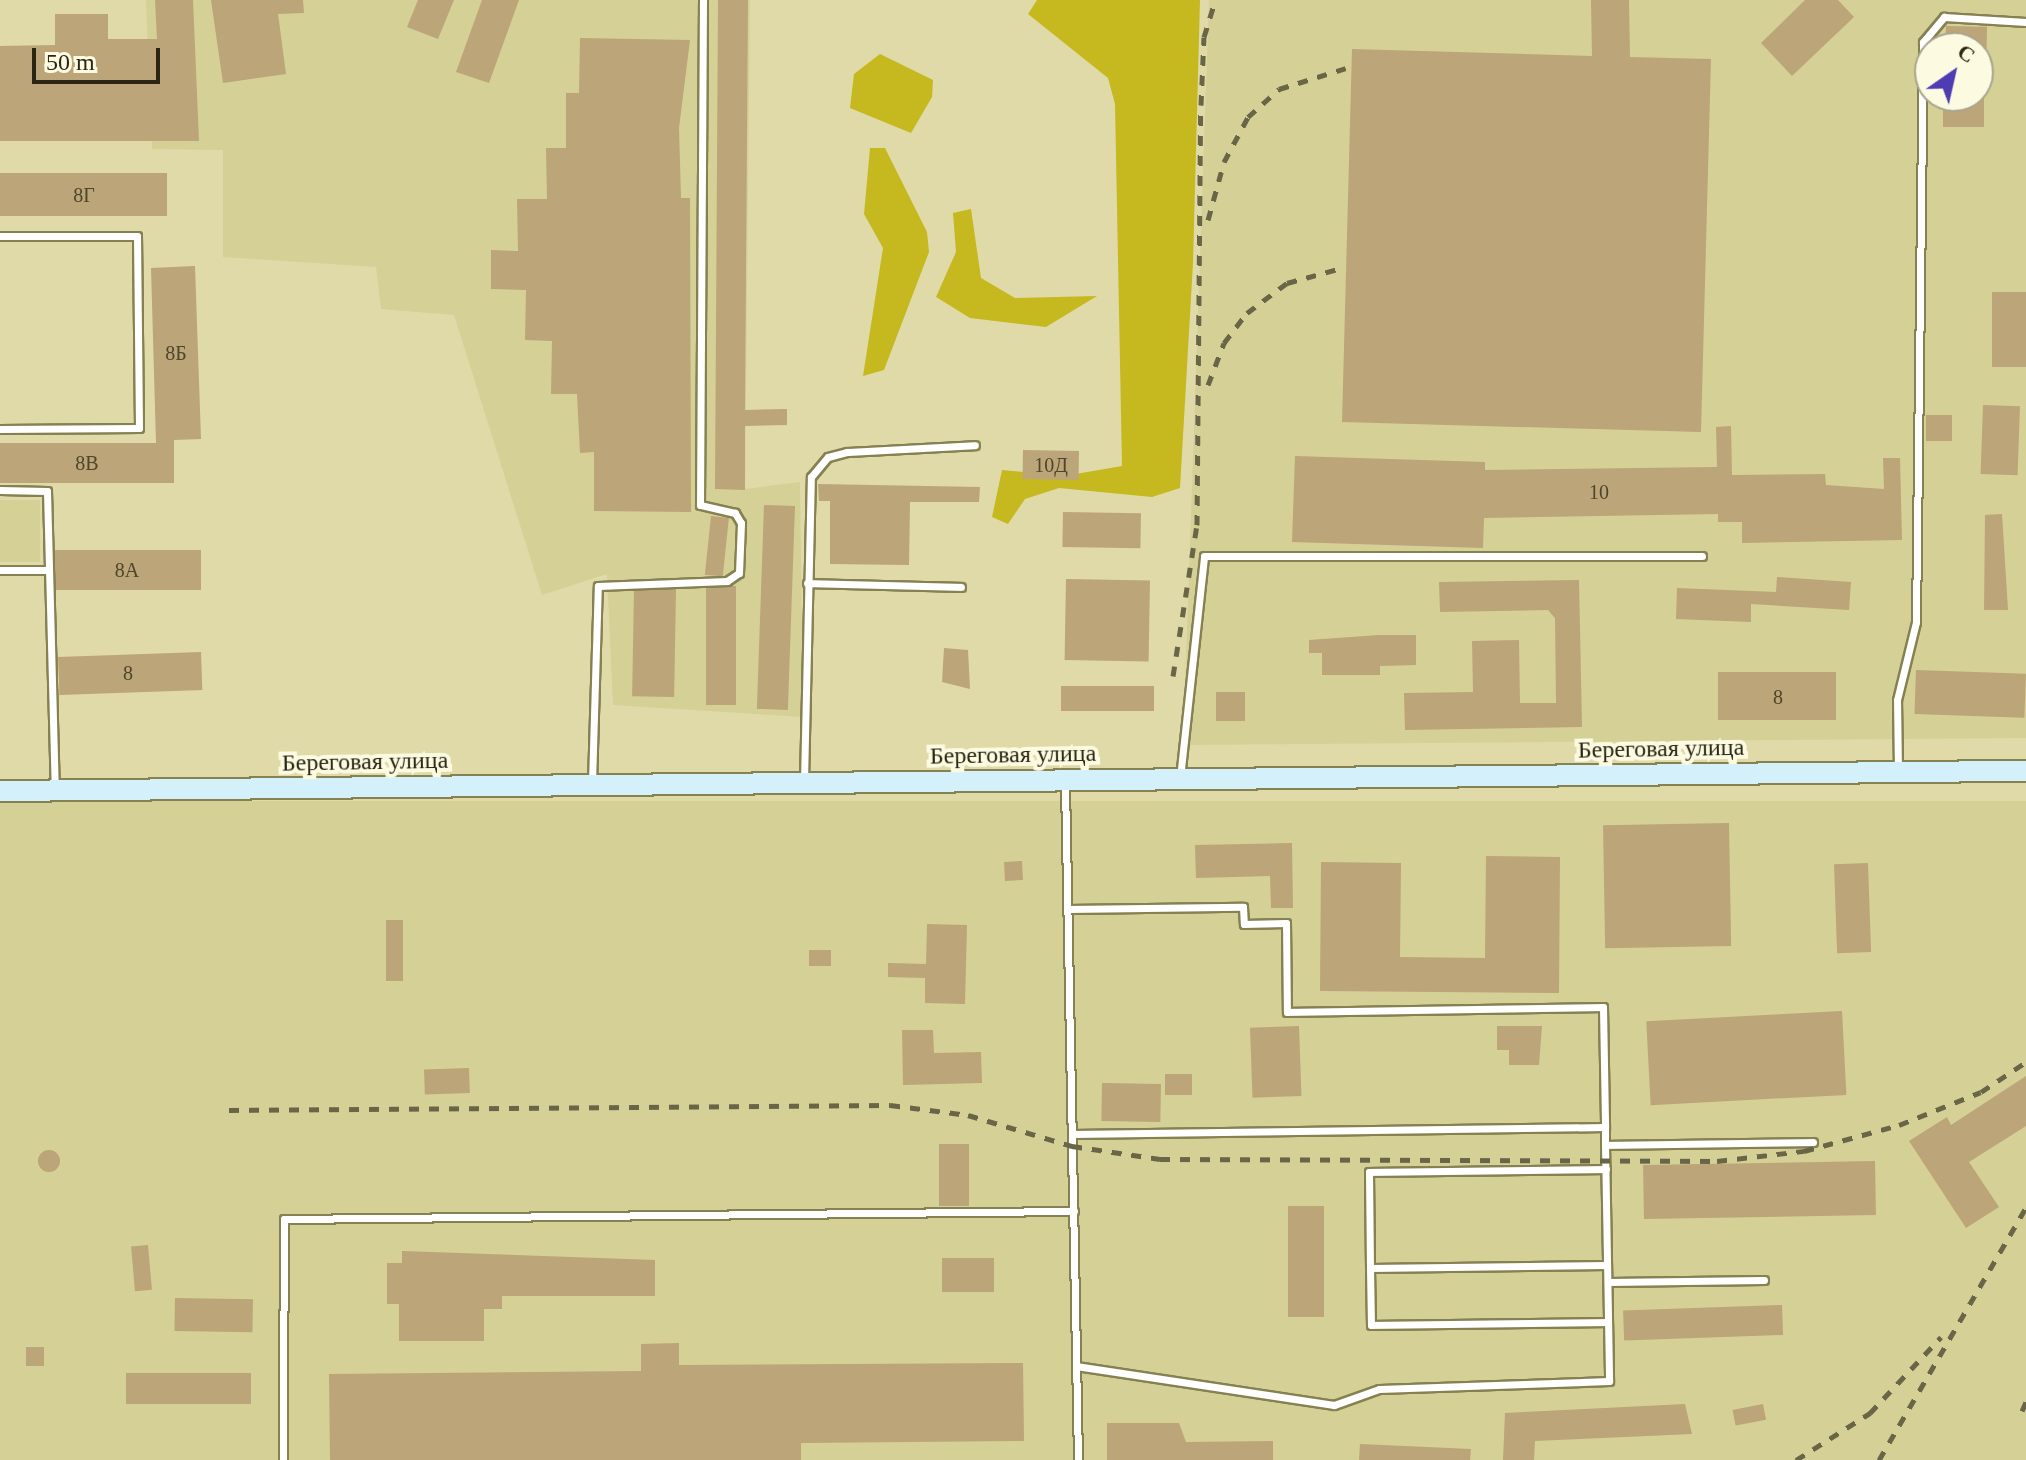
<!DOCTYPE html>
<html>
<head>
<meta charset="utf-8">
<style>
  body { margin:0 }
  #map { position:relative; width:2026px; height:1460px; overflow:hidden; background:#dfdaa8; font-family:Georgia,serif }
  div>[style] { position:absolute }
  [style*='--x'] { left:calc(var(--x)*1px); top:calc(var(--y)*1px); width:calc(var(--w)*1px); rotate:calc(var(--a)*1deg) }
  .built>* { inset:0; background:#d5d096; transform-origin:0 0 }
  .green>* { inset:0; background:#c6b81f }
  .building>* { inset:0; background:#bca578; transform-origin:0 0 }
  .round { border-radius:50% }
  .roads { filter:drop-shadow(2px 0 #858151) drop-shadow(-2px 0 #858151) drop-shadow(0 2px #858151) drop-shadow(0 -2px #858151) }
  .lane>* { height:7px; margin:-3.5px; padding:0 3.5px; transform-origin:3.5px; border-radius:3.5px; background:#fff }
  .secondary>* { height:20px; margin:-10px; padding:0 10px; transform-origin:10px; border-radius:10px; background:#d4f1fb }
  .rail>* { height:5px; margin-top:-2.5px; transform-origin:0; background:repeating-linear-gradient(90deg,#696647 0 10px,transparent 0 20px) }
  span { translate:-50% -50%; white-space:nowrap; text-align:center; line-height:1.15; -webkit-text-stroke:8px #fcfae1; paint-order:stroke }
  .number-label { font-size:20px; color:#4e462c }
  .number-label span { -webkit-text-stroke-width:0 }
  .street-label { font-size:24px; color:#292713 }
  .north { position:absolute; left:1914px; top:32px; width:80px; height:80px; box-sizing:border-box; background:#fcfae1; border:2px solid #a8a68f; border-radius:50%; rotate:34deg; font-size:22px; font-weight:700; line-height:32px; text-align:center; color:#292713 }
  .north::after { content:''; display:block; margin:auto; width:28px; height:36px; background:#4f3cb3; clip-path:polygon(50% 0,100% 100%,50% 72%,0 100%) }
  .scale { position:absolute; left:32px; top:48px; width:128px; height:36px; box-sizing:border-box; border:4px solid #292713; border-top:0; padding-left:10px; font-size:24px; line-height:28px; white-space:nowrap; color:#292713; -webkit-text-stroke:6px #fcfae1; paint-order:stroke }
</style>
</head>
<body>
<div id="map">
  <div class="built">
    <div style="clip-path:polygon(146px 0,750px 0,745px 489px,800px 482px,803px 717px,613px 705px,607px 574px,542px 595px,454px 315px,381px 309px,376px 267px,223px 257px,223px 150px,152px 149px)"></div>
    <div style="clip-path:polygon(evenodd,1209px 0,2026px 0,2026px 738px,1183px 745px,1209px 0,1930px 48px,1978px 48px,1978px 96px,1930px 96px,1930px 48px)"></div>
    <div style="left:0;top:500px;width:40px;height:62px"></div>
    <div style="left:0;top:801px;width:2026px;height:659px"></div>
  </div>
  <div class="green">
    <div style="clip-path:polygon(1037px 0,1200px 0,1193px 263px,1180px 488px,1152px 497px,1059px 488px,1025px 499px,1008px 524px,992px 517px,1002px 470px,1064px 476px,1122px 466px,1115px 104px,1108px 78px,1028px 14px)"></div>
    <div style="clip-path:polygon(880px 54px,933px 80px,932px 97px,911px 133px,850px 108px,854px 74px)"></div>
    <div style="clip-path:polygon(870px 148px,885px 148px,927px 232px,929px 252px,884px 370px,863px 376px,883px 248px,864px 214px)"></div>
    <div style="clip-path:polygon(971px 209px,981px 278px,1015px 298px,1097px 296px,1046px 327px,970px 318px,936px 297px,956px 252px,953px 213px)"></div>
  </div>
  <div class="building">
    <div style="clip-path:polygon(155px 0,193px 0,199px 141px,0 141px,0 46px,55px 45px,55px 14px,108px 14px,108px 39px,157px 39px)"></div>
    <div style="clip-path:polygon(211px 0,303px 0,304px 13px,278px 14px,286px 74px,223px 83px)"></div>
    <div style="clip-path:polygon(418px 0,454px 0,438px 39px,407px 27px)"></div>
    <div style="clip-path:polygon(482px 0,519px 0,489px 83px,456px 72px)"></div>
    <div style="clip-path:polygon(718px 0,748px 0,745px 410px,787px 409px,787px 425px,745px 426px,745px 490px,715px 489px)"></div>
    <div style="clip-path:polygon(1591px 0,1629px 0,1630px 57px,1711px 59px,1701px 432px,1342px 422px,1352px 49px,1592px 56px)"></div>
    <div style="clip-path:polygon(1805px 0,1838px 0,1854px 17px,1792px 76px,1761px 43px)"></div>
    <div style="left:1946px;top:26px;width:41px;height:22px;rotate:1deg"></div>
    <div style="clip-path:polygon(580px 38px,690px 40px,679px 128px,681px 198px,690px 198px,691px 512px,594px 511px,594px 452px,580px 453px,577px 394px,551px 394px,552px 341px,525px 340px,526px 290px,491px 289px,491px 250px,518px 251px,517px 199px,547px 199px,546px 148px,566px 148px,566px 93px,579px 93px)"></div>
    <div style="left:1943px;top:96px;width:41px;height:31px"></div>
    <div style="left:167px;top:173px;width:43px;height:167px;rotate:90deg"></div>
    <div style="clip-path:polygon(195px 266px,201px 439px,174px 440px,174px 483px,0 483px,0 443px,156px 443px,151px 268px)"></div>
    <div style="left:1992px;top:292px;width:34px;height:75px"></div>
    <div style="left:1983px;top:405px;width:37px;height:69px;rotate:2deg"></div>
    <div style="left:1952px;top:415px;width:26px;height:26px;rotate:90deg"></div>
    <div style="clip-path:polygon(1731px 426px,1732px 475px,1825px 474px,1826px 485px,1884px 489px,1883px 458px,1900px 458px,1902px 540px,1742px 543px,1742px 522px,1718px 522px,1718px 514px,1484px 518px,1483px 548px,1292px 542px,1295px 456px,1485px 462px,1485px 470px,1717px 467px,1716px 427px)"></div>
    <div style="left:1023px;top:450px;width:56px;height:29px;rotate:1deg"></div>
    <div style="clip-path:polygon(818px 484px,980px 487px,979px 502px,910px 502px,909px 565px,830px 564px,830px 501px,819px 501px)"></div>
    <div style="left:764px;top:505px;width:31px;height:204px;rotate:2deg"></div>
    <div style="left:1063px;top:512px;width:78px;height:35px;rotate:1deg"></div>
    <div style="clip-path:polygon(2002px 514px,2008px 610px,1984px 610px,1985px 515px)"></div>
    <div style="left:711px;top:516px;width:18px;height:59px;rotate:6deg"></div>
    <div style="left:55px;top:550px;width:146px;height:40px"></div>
    <div style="clip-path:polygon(1777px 577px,1851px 582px,1849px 610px,1751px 604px,1751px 622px,1676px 619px,1677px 588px,1776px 592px)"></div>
    <div style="left:1066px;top:579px;width:84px;height:81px;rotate:1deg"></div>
    <div style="clip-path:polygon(1579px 580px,1582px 727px,1405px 730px,1404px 693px,1473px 692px,1472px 641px,1519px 640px,1520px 703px,1556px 703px,1555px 618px,1548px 610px,1440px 612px,1439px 582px)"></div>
    <div style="left:736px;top:586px;width:119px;height:30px;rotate:90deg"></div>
    <div style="left:676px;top:589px;width:108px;height:42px;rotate:91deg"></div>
    <div style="clip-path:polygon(1379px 635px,1416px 635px,1416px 665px,1380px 666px,1380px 675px,1322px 675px,1322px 653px,1309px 653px,1309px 640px)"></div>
    <div style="clip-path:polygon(944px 648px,968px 650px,970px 689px,942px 682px)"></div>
    <div style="left:201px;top:652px;width:38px;height:143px;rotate:88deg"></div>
    <div style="left:1916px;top:670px;width:110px;height:44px;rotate:2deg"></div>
    <div style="left:1836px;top:672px;width:48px;height:118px;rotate:90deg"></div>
    <div style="left:1154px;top:686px;width:25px;height:93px;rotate:90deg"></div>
    <div style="left:1216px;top:692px;width:29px;height:29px"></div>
    <div style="left:1729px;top:823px;width:123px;height:126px;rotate:89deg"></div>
    <div style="clip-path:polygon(1292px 843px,1293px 908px,1271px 908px,1270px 876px,1196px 878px,1195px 845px)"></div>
    <div style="clip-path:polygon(1486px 856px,1560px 857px,1559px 993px,1320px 991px,1321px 862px,1401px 863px,1400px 957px,1485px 958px)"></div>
    <div style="left:1022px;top:861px;width:19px;height:18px;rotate:87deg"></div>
    <div style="left:1868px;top:863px;width:89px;height:34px;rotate:88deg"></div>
    <div style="left:386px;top:920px;width:17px;height:61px"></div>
    <div style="clip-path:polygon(927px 924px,967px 925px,965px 1004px,925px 1003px,925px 978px,888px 977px,888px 963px,926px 964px)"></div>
    <div style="left:809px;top:950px;width:22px;height:16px"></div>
    <div style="left:1842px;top:1011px;width:84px;height:196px;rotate:87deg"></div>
    <div style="left:1299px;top:1026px;width:70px;height:49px;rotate:88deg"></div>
    <div style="clip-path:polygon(1497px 1026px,1542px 1026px,1539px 1065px,1509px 1065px,1509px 1050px,1497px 1050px)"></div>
    <div style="clip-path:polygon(902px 1030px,933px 1030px,934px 1053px,981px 1052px,982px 1083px,903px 1085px)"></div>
    <div style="left:469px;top:1068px;width:25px;height:45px;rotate:88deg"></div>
    <div style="left:1165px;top:1074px;width:27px;height:21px"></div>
    <div style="clip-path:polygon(2026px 1076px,2026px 1126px,1969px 1162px,1999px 1207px,1966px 1228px,1909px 1141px,1947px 1117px,1951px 1125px)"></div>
    <div style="left:1102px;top:1083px;width:59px;height:38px;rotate:1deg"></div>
    <div style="left:939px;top:1144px;width:30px;height:62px"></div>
    <div class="round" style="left:38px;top:1150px;width:22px;height:22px"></div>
    <div style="left:1875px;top:1161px;width:54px;height:232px;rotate:89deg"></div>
    <div style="left:1324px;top:1206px;width:111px;height:36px;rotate:90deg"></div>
    <div style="left:148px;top:1245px;width:45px;height:17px;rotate:85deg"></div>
    <div style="clip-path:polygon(402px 1251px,655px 1260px,655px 1296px,502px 1296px,502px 1309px,484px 1309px,484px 1341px,399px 1341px,399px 1304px,387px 1304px,387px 1263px,402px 1263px)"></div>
    <div style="left:942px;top:1258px;width:52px;height:34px"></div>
    <div style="left:175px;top:1298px;width:78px;height:33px;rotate:1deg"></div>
    <div style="left:1782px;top:1305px;width:30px;height:159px;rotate:88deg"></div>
    <div style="clip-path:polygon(679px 1343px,679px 1365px,1023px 1363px,1024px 1441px,801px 1443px,801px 1460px,330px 1460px,329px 1374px,641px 1371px,641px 1344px)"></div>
    <div style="left:26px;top:1347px;width:18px;height:19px"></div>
    <div style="left:126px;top:1373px;width:125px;height:31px"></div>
    <div style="clip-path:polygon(1685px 1404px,1692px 1434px,1535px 1441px,1534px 1460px,1503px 1460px,1505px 1413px)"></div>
    <div style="left:1763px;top:1404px;width:16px;height:31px;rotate:79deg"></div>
    <div style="clip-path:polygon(1107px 1423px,1179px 1423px,1186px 1442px,1273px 1441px,1273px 1460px,1107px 1460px)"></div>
    <div style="clip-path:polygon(1360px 1444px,1471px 1449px,1470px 1460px,1359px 1460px)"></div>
  </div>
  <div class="roads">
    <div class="lane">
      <div style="--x:0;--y:236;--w:137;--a:0"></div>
      <div style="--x:137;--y:236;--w:192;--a:89.4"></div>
      <div style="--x:139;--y:428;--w:139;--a:179.6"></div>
      <div style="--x:0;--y:490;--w:47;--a:1.2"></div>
      <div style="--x:47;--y:491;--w:298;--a:88.5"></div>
      <div style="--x:0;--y:570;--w:48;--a:0"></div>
      <div style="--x:807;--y:583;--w:154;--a:1.5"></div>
      <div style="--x:1898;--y:770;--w:70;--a:-90.8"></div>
      <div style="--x:1897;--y:700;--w:80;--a:-76.3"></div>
      <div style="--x:1916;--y:622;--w:580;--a:-89.31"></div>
      <div style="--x:1923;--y:42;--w:33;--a:-50"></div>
      <div style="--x:1944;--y:17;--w:82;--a:3.5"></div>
      <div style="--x:1180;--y:778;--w:223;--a:-83.8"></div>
      <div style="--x:1204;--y:556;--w:498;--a:0"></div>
      <div style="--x:804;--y:781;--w:304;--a:-88.7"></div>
      <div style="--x:811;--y:477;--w:26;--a:-50"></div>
      <div style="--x:828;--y:457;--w:20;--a:-15"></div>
      <div style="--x:847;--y:452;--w:128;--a:-3.1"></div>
      <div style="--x:592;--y:783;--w:197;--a:-88.3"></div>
      <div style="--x:598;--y:586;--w:129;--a:-2.2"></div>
      <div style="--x:727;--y:581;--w:14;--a:-34"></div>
      <div style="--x:739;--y:573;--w:50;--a:-87.7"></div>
      <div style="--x:741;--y:523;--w:12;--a:-121"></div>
      <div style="--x:735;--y:513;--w:36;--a:-167"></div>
      <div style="--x:700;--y:505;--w:505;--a:-89.66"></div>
      <div style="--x:1065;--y:783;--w:677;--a:88.9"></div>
      <div style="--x:1068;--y:909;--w:175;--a:-0.7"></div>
      <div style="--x:1243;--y:907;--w:17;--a:87"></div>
      <div style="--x:1244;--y:924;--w:42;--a:-1.4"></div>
      <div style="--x:1286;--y:923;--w:89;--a:89.4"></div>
      <div style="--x:1287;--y:1012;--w:316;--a:-0.9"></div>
      <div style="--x:1603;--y:1007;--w:120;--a:89"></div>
      <div style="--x:1072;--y:1134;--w:533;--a:-0.75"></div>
      <div style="--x:1605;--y:1127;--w:18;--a:90"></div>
      <div style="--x:1605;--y:1145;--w:236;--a:89"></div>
      <div style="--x:1609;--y:1381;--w:230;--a:178"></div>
      <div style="--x:1379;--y:1389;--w:48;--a:160.4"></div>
      <div style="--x:1334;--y:1405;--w:261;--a:-171.4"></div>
      <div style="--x:1605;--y:1145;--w:208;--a:-0.8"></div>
      <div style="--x:1606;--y:1169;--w:237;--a:179.3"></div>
      <div style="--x:1369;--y:1172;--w:96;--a:89.4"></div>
      <div style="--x:1370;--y:1268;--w:57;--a:89"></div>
      <div style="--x:1371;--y:1325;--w:237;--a:-0.7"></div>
      <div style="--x:1370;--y:1268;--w:237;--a:-0.7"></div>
      <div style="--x:1608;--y:1282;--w:156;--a:-0.7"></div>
      <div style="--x:283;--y:1460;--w:241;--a:-89.8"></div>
      <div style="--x:284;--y:1219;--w:790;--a:-0.58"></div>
    </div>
    <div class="secondary">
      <div style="--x:0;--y:791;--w:2026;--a:-0.57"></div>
    </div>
  </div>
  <div class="rail">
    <div style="--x:1208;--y:220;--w:60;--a:-74.6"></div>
    <div style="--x:1224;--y:162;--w:51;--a:-61.9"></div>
    <div style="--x:1248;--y:117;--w:42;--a:-42.1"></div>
    <div style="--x:1279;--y:89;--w:70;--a:-17.4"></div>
    <div style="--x:1208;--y:385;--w:45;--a:-69.1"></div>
    <div style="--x:1224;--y:343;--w:38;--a:-53"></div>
    <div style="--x:1247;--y:313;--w:50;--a:-36.9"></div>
    <div style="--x:1287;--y:283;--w:57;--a:-15.3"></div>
    <div style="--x:1173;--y:676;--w:153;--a:-81"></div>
    <div style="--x:1197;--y:525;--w:420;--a:-89.5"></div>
    <div style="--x:1201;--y:105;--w:68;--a:-87.5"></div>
    <div style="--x:1204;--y:37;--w:39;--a:-73"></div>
    <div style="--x:229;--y:1110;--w:661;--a:-0.43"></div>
    <div style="--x:890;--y:1105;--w:79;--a:7.3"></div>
    <div style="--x:968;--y:1115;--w:109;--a:16.6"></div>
    <div style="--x:1072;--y:1146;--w:89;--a:8.4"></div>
    <div style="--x:1160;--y:1159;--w:557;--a:0.21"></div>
    <div style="--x:1717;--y:1161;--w:88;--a:-6.6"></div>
    <div style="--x:1804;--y:1151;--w:98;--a:-15.3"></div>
    <div style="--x:1899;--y:1125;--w:88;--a:-21.9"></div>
    <div style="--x:1981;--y:1092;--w:54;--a:-33.7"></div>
    <div style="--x:2022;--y:1411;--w:10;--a:-66"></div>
    <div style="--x:1796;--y:1460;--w:88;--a:-32.4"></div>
    <div style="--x:1870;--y:1413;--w:104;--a:-46.9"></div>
    <div style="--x:1879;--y:1460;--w:293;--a:-59.8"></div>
  </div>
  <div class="number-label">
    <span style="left:84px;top:195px">8Г</span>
    <span style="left:176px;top:353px">8Б</span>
    <span style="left:87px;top:463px">8В</span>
    <span style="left:1051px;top:465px">10Д</span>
    <span style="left:1599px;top:492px">10</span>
    <span style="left:127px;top:570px">8А</span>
    <span style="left:128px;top:673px">8</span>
    <span style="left:1778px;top:697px">8</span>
  </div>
  <div class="street-label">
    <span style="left:1661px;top:749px;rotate:-1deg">Береговая улица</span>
    <span style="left:1013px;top:755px;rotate:-1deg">Береговая улица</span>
    <span style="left:365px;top:762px;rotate:-1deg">Береговая улица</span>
  </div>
  <div class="north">С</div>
  <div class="scale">50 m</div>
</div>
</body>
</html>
